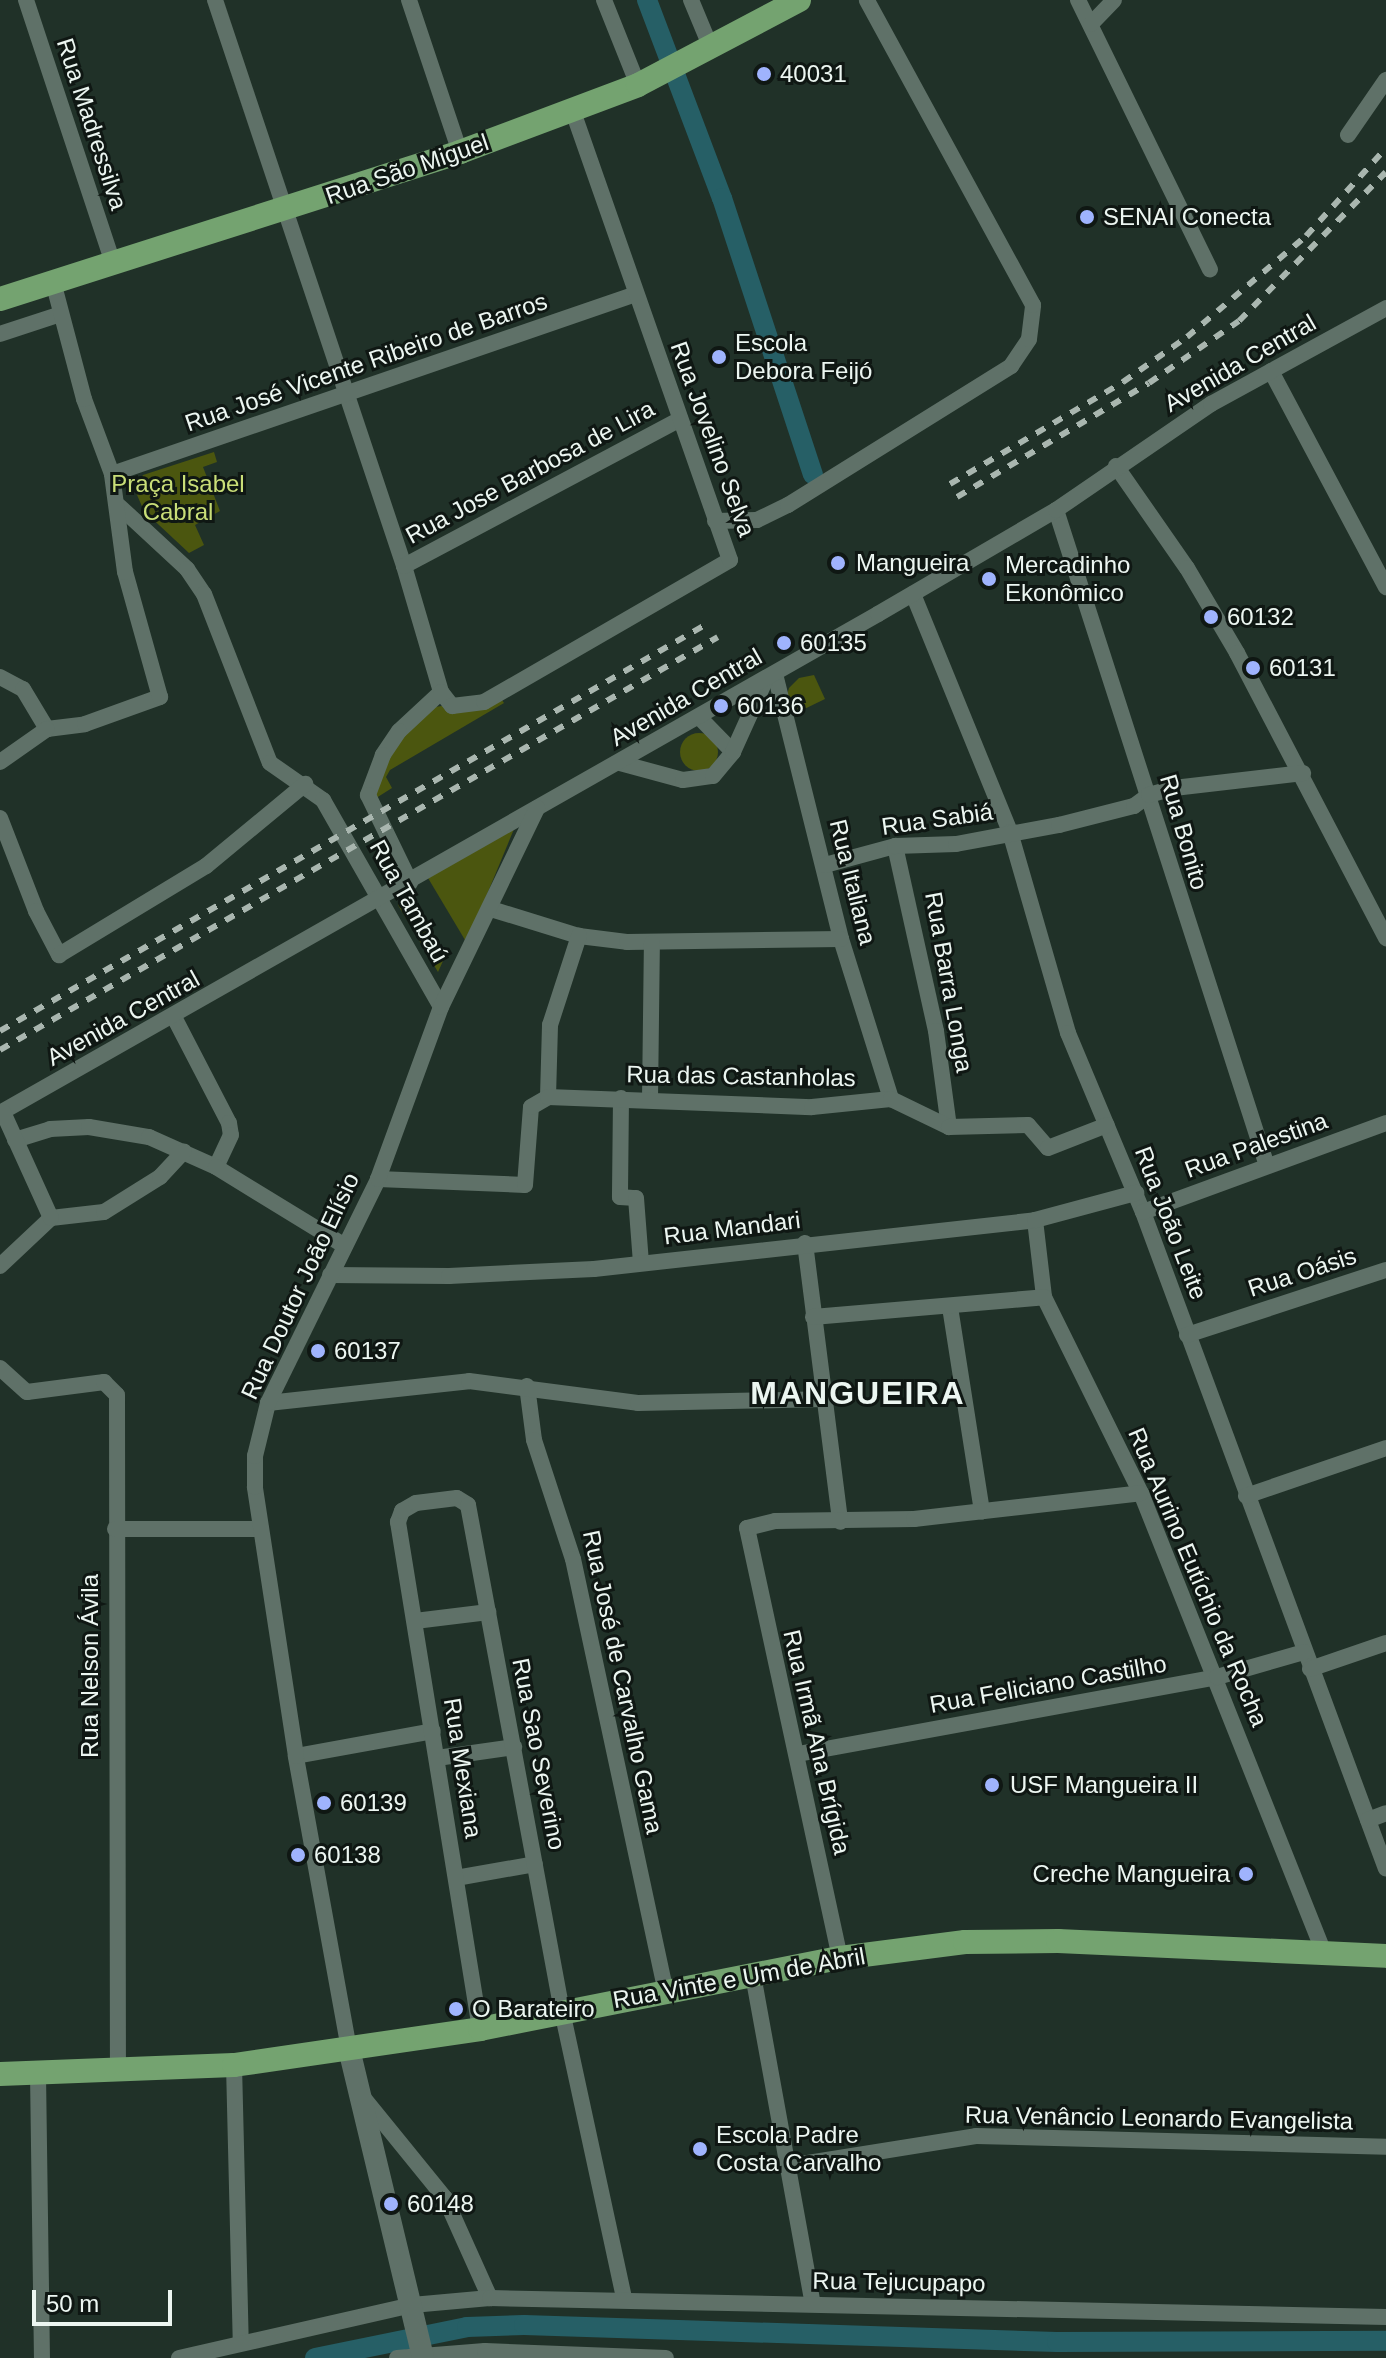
<!DOCTYPE html>
<html>
<head>
<meta charset="utf-8">
<style>
  body { margin:0 }
  #map { position:relative; width:1386px; height:2358px; overflow:hidden; background:#203128; font-family:Arial,sans-serif }
  div>[style] { position:absolute }
  [style*='--x'] { left:calc(var(--x)*1px); top:calc(var(--y)*1px); width:calc(var(--w)*1px); rotate:calc(var(--a)*1deg) }
  .green>* { inset:0; background:#4b560f }
  .round { border-radius:50% }
  .canal>* { height:20px; margin:-10px; padding:0 10px; transform-origin:10px; border-radius:10px; background:#265f66 }
  .street>* { height:16px; margin:-8px; padding:0 8px; transform-origin:8px; border-radius:8px; background:#5f7168 }
  .secondary>* { height:22px; margin:-11px; padding:0 11px; transform-origin:11px; border-radius:11px; background:#5f7168 }
  .primary>* { height:24px; margin:-12px; padding:0 12px; transform-origin:12px; border-radius:12px; background:#74a370 }
  .rail>* { height:6px; margin-top:-3px; transform-origin:0; background:repeating-linear-gradient(90deg,#a9b6af 0 10px,transparent 0 20px) }
  .dots>* { width:22px; height:22px; translate:-50% -50%; box-sizing:border-box; border:4px solid #0f1713; border-radius:50% }
  span { translate:-50% -50%; white-space:nowrap; text-align:center; line-height:1.15; -webkit-text-stroke:6px #0f1713; paint-order:stroke }
  .poi-label { font-size:24px; color:#ecf6f1 }
  .left { translate:0 -50%; text-align:left }
  .right { translate:-100% -50%; text-align:right }
  .street-label { font-size:24px; color:#ecf6f1 }
  .park-label { font-size:24px; color:#c9de78 }
  .district-label { font-size:32px; color:#ecf6f1; font-weight:700; letter-spacing:2px }
  .scale { position:absolute; left:32px; top:2290px; width:140px; height:36px; box-sizing:border-box; border:4px solid #ecf6f1; border-top:0; padding-left:10px; font-size:24px; line-height:28px; white-space:nowrap; color:#ecf6f1; -webkit-text-stroke:6px #0f1713; paint-order:stroke }
</style>
</head>
<body>
<div id="map">
  <div class="green">
    <div style="clip-path:polygon(214px 452px,217px 462px,203px 467px,220px 511px,195px 525px,204px 545px,189px 553px,144px 511px,134px 488px,143px 475px)"></div>
    <div style="clip-path:polygon(814px 675px,825px 699px,792px 715px,785px 702px,789px 688px,799px 678px)"></div>
    <div style="clip-path:polygon(500px 697px,504px 703px,390px 770px,386px 777px,392px 788px,373px 800px,374px 762px,435px 707px)"></div>
    <div class="round" style="left:680px;top:733px;width:38px;height:38px"></div>
    <div style="clip-path:polygon(514px 829px,483px 904px,465px 940px,428px 878px)"></div>
    <div style="clip-path:polygon(408px 898px,443px 961px,438px 972px,398px 905px)"></div>
  </div>
  <div class="canal">
    <div style="--x:647;--y:0;--w:212;--a:69.3"></div>
    <div style="--x:722;--y:198;--w:291;--a:71.8"></div>
    <div style="--x:315;--y:2358;--w:155;--a:-11.5"></div>
    <div style="--x:467;--y:2327;--w:57;--a:-2"></div>
    <div style="--x:524;--y:2325;--w:533;--a:1.83"></div>
    <div style="--x:1057;--y:2342;--w:329;--a:-0.2"></div>
  </div>
  <div class="street">
    <div style="--x:26;--y:0;--w:277;--a:71.7"></div>
    <div style="--x:215;--y:0;--w:597;--a:71.53"></div>
    <div style="--x:404;--y:566;--w:131;--a:73.6"></div>
    <div style="--x:441;--y:692;--w:57;--a:137.1"></div>
    <div style="--x:399;--y:731;--w:29;--a:124"></div>
    <div style="--x:383;--y:755;--w:43;--a:110.6"></div>
    <div style="--x:368;--y:795;--w:97;--a:64.2"></div>
    <div style="--x:409;--y:0;--w:160;--a:71.5"></div>
    <div style="--x:604;--y:0;--w:92;--a:68.2"></div>
    <div style="--x:691;--y:0;--w:52;--a:67.4"></div>
    <div style="--x:1078;--y:0;--w:300;--a:63.9"></div>
    <div style="--x:1091;--y:24;--w:33;--a:-46"></div>
    <div style="--x:1348;--y:135;--w:67;--a:-55.4"></div>
    <div style="--x:0;--y:334;--w:64;--a:-18.2"></div>
    <div style="--x:1271;--y:371;--w:245;--a:62"></div>
    <div style="--x:1116;--y:466;--w:124;--a:55.2"></div>
    <div style="--x:1187;--y:568;--w:99;--a:59.5"></div>
    <div style="--x:1237;--y:653;--w:322;--a:62.4"></div>
    <div style="--x:112;--y:474;--w:554;--a:-18.96"></div>
    <div style="--x:119;--y:506;--w:93;--a:42.8"></div>
    <div style="--x:187;--y:569;--w:30;--a:56"></div>
    <div style="--x:204;--y:594;--w:181;--a:68.7"></div>
    <div style="--x:270;--y:763;--w:65;--a:34.9"></div>
    <div style="--x:323;--y:800;--w:238;--a:60.3"></div>
    <div style="--x:1056;--y:510;--w:689;--a:72.17"></div>
    <div style="--x:715;--y:521;--w:42;--a:-1.4"></div>
    <div style="--x:757;--y:520;--w:34;--a:-26"></div>
    <div style="--x:788;--y:505;--w:263;--a:-31.9"></div>
    <div style="--x:1011;--y:366;--w:32;--a:-56"></div>
    <div style="--x:1029;--y:339;--w:34;--a:-83"></div>
    <div style="--x:1033;--y:305;--w:347;--a:-118.6"></div>
    <div style="--x:404;--y:566;--w:311;--a:-28"></div>
    <div style="--x:913;--y:594;--w:257;--a:67.8"></div>
    <div style="--x:1010;--y:832;--w:209;--a:73.9"></div>
    <div style="--x:1068;--y:1033;--w:194;--a:67.3"></div>
    <div style="--x:1143;--y:1212;--w:700;--a:69.7"></div>
    <div style="--x:775;--y:674;--w:273;--a:76"></div>
    <div style="--x:841;--y:939;--w:168;--a:72.6"></div>
    <div style="--x:0;--y:677;--w:26;--a:28"></div>
    <div style="--x:23;--y:689;--w:47;--a:59"></div>
    <div style="--x:441;--y:692;--w:18;--a:52"></div>
    <div style="--x:452;--y:706;--w:32;--a:-7"></div>
    <div style="--x:484;--y:702;--w:284;--a:-30"></div>
    <div style="--x:730;--y:560;--w:478;--a:-109.3"></div>
    <div style="--x:699;--y:717;--w:49;--a:45.8"></div>
    <div style="--x:47;--y:729;--w:38;--a:-7"></div>
    <div style="--x:85;--y:724;--w:80;--a:-19.8"></div>
    <div style="--x:160;--y:697;--w:130;--a:-105.6"></div>
    <div style="--x:125;--y:572;--w:99;--a:-97.6"></div>
    <div style="--x:112;--y:474;--w:80;--a:-110.5"></div>
    <div style="--x:84;--y:399;--w:121;--a:-104.8"></div>
    <div style="--x:0;--y:762;--w:57;--a:-35.1"></div>
    <div style="--x:620;--y:763;--w:65;--a:15.1"></div>
    <div style="--x:683;--y:780;--w:30;--a:-8"></div>
    <div style="--x:713;--y:776;--w:31;--a:-50"></div>
    <div style="--x:733;--y:752;--w:80;--a:-65.7"></div>
    <div style="--x:0;--y:818;--w:100;--a:68.8"></div>
    <div style="--x:36;--y:911;--w:50;--a:62.4"></div>
    <div style="--x:59;--y:955;--w:172;--a:-31.2"></div>
    <div style="--x:206;--y:866;--w:129;--a:-39.6"></div>
    <div style="--x:895;--y:846;--w:189;--a:77.5"></div>
    <div style="--x:936;--y:1031;--w:97;--a:82.3"></div>
    <div style="--x:825;--y:865;--w:73;--a:-15.2"></div>
    <div style="--x:895;--y:846;--w:61;--a:-1.9"></div>
    <div style="--x:956;--y:844;--w:105;--a:-10.5"></div>
    <div style="--x:1059;--y:825;--w:77;--a:-14.2"></div>
    <div style="--x:1134;--y:806;--w:19;--a:-36"></div>
    <div style="--x:1149;--y:795;--w:26;--a:-16"></div>
    <div style="--x:1174;--y:788;--w:130;--a:-6.6"></div>
    <div style="--x:491;--y:909;--w:92;--a:17.1"></div>
    <div style="--x:579;--y:936;--w:48;--a:7.1"></div>
    <div style="--x:627;--y:942;--w:214;--a:-0.8"></div>
    <div style="--x:174;--y:1017;--w:119;--a:62.6"></div>
    <div style="--x:229;--y:1123;--w:12;--a:81"></div>
    <div style="--x:231;--y:1135;--w:35;--a:115"></div>
    <div style="--x:548;--y:1097;--w:72;--a:-88.4"></div>
    <div style="--x:550;--y:1025;--w:94;--a:-72"></div>
    <div style="--x:621;--y:1098;--w:99;--a:90.6"></div>
    <div style="--x:620;--y:1197;--w:16;--a:4"></div>
    <div style="--x:636;--y:1198;--w:65;--a:85.6"></div>
    <div style="--x:650;--y:1099;--w:156;--a:-89.3"></div>
    <div style="--x:0;--y:1113;--w:1010;--a:-29.61"></div>
    <div style="--x:878;--y:614;--w:206;--a:-30.3"></div>
    <div style="--x:1056;--y:510;--w:188;--a:-34.4"></div>
    <div style="--x:1211;--y:404;--w:200;--a:-28.7"></div>
    <div style="--x:15;--y:1140;--w:37;--a:-17"></div>
    <div style="--x:50;--y:1129;--w:39;--a:-3"></div>
    <div style="--x:89;--y:1127;--w:61;--a:9.5"></div>
    <div style="--x:149;--y:1137;--w:73;--a:24.1"></div>
    <div style="--x:216;--y:1167;--w:151;--a:31.5"></div>
    <div style="--x:378;--y:1179;--w:147;--a:2.3"></div>
    <div style="--x:525;--y:1185;--w:78;--a:-85.6"></div>
    <div style="--x:531;--y:1107;--w:20;--a:-30"></div>
    <div style="--x:548;--y:1097;--w:264;--a:2.2"></div>
    <div style="--x:812;--y:1107;--w:79;--a:-5.8"></div>
    <div style="--x:891;--y:1099;--w:64;--a:25.8"></div>
    <div style="--x:949;--y:1127;--w:79;--a:-1.5"></div>
    <div style="--x:1028;--y:1125;--w:30;--a:49"></div>
    <div style="--x:1048;--y:1148;--w:63;--a:-21.3"></div>
    <div style="--x:1143;--y:1212;--w:259;--a:-20.1"></div>
    <div style="--x:51;--y:1218;--w:53;--a:-6.5"></div>
    <div style="--x:104;--y:1212;--w:66;--a:-32"></div>
    <div style="--x:160;--y:1177;--w:35;--a:-47"></div>
    <div style="--x:1035;--y:1220;--w:78;--a:83.3"></div>
    <div style="--x:1044;--y:1297;--w:219;--a:63.7"></div>
    <div style="--x:1141;--y:1493;--w:494;--a:68.3"></div>
    <div style="--x:805;--y:1243;--w:281;--a:82.8"></div>
    <div style="--x:0;--y:1266;--w:70;--a:-43.3"></div>
    <div style="--x:51;--y:1218;--w:116;--a:-114.4"></div>
    <div style="--x:330;--y:1275;--w:119;--a:0.5"></div>
    <div style="--x:449;--y:1276;--w:145;--a:-2.8"></div>
    <div style="--x:594;--y:1269;--w:444;--a:-6.3"></div>
    <div style="--x:1035;--y:1220;--w:105;--a:-15"></div>
    <div style="--x:950;--y:1307;--w:207;--a:81.1"></div>
    <div style="--x:813;--y:1317;--w:232;--a:-4.9"></div>
    <div style="--x:1187;--y:1335;--w:209;--a:-18.1"></div>
    <div style="--x:0;--y:1368;--w:36;--a:42"></div>
    <div style="--x:27;--y:1392;--w:78;--a:-7.4"></div>
    <div style="--x:104;--y:1382;--w:18;--a:45"></div>
    <div style="--x:117;--y:1395;--w:676;--a:89.92"></div>
    <div style="--x:527;--y:1386;--w:54;--a:82.6"></div>
    <div style="--x:534;--y:1440;--w:125;--a:71.9"></div>
    <div style="--x:573;--y:1559;--w:442;--a:77.9"></div>
    <div style="--x:268;--y:1403;--w:202;--a:-6.2"></div>
    <div style="--x:469;--y:1381;--w:170;--a:7.4"></div>
    <div style="--x:638;--y:1403;--w:185;--a:-1.2"></div>
    <div style="--x:1246;--y:1496;--w:148;--a:-18.9"></div>
    <div style="--x:115;--y:1529;--w:146;--a:0"></div>
    <div style="--x:415;--y:1621;--w:74;--a:-7"></div>
    <div style="--x:1310;--y:1669;--w:80;--a:-18.9"></div>
    <div style="--x:798;--y:1754;--w:426;--a:-10.4"></div>
    <div style="--x:1217;--y:1677;--w:91;--a:-16"></div>
    <div style="--x:296;--y:1756;--w:139;--a:-10.3"></div>
    <div style="--x:437;--y:1758;--w:78;--a:-8.1"></div>
    <div style="--x:1368;--y:1820;--w:19;--a:-21"></div>
    <div style="--x:456;--y:1878;--w:80;--a:-10"></div>
    <div style="--x:840;--y:1958;--w:440;--a:-102.2"></div>
    <div style="--x:747;--y:1528;--w:29;--a:-14"></div>
    <div style="--x:775;--y:1521;--w:139;--a:-0.8"></div>
    <div style="--x:914;--y:1519;--w:228;--a:-6.5"></div>
    <div style="--x:753;--y:1975;--w:334;--a:79.7"></div>
    <div style="--x:480;--y:2029;--w:514;--a:-99.19"></div>
    <div style="--x:398;--y:1522;--w:12;--a:-70"></div>
    <div style="--x:402;--y:1511;--w:16;--a:-30"></div>
    <div style="--x:416;--y:1503;--w:41;--a:-7"></div>
    <div style="--x:457;--y:1498;--w:13;--a:32"></div>
    <div style="--x:468;--y:1505;--w:515;--a:79.48"></div>
    <div style="--x:562;--y:2011;--w:294;--a:77.8"></div>
    <div style="--x:349;--y:2049;--w:298;--a:-100.3"></div>
    <div style="--x:296;--y:1756;--w:272;--a:-98.7"></div>
    <div style="--x:255;--y:1487;--w:31;--a:-90"></div>
    <div style="--x:255;--y:1456;--w:55;--a:-76.2"></div>
    <div style="--x:268;--y:1403;--w:250;--a:-63.8"></div>
    <div style="--x:378;--y:1179;--w:183;--a:-69.9"></div>
    <div style="--x:441;--y:1007;--w:221;--a:-64.2"></div>
    <div style="--x:234;--y:2065;--w:278;--a:88.6"></div>
    <div style="--x:38;--y:2074;--w:284;--a:89.2"></div>
    <div style="--x:362;--y:2096;--w:132;--a:50.9"></div>
    <div style="--x:445;--y:2198;--w:110;--a:65.8"></div>
    <div style="--x:789;--y:2166;--w:189;--a:-9.1"></div>
    <div style="--x:976;--y:2136;--w:410;--a:1.5"></div>
    <div style="--x:179;--y:2358;--w:239;--a:-12.8"></div>
    <div style="--x:412;--y:2305;--w:78;--a:-5.1"></div>
    <div style="--x:490;--y:2298;--w:896;--a:1.21"></div>
    <div style="--x:397;--y:2358;--w:88;--a:-4.5"></div>
    <div style="--x:485;--y:2351;--w:181;--a:2.2"></div>
  </div>
  <div class="secondary">
    <div style="--x:349;--y:2049;--w:318;--a:76.5"></div>
  </div>
  <div class="primary">
    <div style="--x:0;--y:299;--w:483;--a:-17.7"></div>
    <div style="--x:460;--y:152;--w:190;--a:-20.6"></div>
    <div style="--x:638;--y:85;--w:182;--a:-27.8"></div>
    <div style="--x:0;--y:2074;--w:234;--a:-2.2"></div>
    <div style="--x:234;--y:2065;--w:249;--a:-8.3"></div>
    <div style="--x:480;--y:2029;--w:367;--a:-11.2"></div>
    <div style="--x:840;--y:1958;--w:126;--a:-7.3"></div>
    <div style="--x:965;--y:1942;--w:93;--a:-0.6"></div>
    <div style="--x:1058;--y:1941;--w:328;--a:2.6"></div>
  </div>
  <div class="rail">
    <div style="--x:950;--y:484;--w:201;--a:-30.5"></div>
    <div style="--x:1123;--y:382;--w:78;--a:-35.1"></div>
    <div style="--x:1187;--y:337;--w:156;--a:-40.3"></div>
    <div style="--x:1306;--y:236;--w:119;--a:-47.7"></div>
    <div style="--x:957;--y:497;--w:223;--a:-30.7"></div>
    <div style="--x:1149;--y:383;--w:109;--a:-34.6"></div>
    <div style="--x:1239;--y:321;--w:209;--a:-45.4"></div>
    <div style="--x:0;--y:1031;--w:819;--a:-29.94"></div>
    <div style="--x:0;--y:1050;--w:828;--a:-29.91"></div>
  </div>
  <div class="dots">
    <div style="left:764px;top:74px;background:#9fb3fd"></div>
    <div style="left:1087px;top:217px;background:#9fb3fd"></div>
    <div style="left:719px;top:357px;background:#9fb3fd"></div>
    <div style="left:838px;top:563px;background:#9fb3fd"></div>
    <div style="left:989px;top:579px;background:#9fb3fd"></div>
    <div style="left:1211px;top:617px;background:#9fb3fd"></div>
    <div style="left:784px;top:643px;background:#9fb3fd"></div>
    <div style="left:1253px;top:668px;background:#9fb3fd"></div>
    <div style="left:721px;top:706px;background:#9fb3fd"></div>
    <div style="left:318px;top:1351px;background:#9fb3fd"></div>
    <div style="left:992px;top:1785px;background:#9fb3fd"></div>
    <div style="left:324px;top:1803px;background:#9fb3fd"></div>
    <div style="left:298px;top:1855px;background:#9fb3fd"></div>
    <div style="left:1246px;top:1874px;background:#9fb3fd"></div>
    <div style="left:456px;top:2009px;background:#9fb3fd"></div>
    <div style="left:700px;top:2149px;background:#9fb3fd"></div>
    <div style="left:391px;top:2204px;background:#9fb3fd"></div>
  </div>
  <div class="poi-label">
    <span class="left" style="left:780px;top:74px">40031</span>
    <span class="left" style="left:1103px;top:217px">SENAI Conecta</span>
    <span class="left" style="left:735px;top:357px">Escola<br>Debora Feijó</span>
    <span class="left" style="left:856px;top:563px">Mangueira</span>
    <span class="left" style="left:1005px;top:579px">Mercadinho<br>Ekonômico</span>
    <span class="left" style="left:1227px;top:617px">60132</span>
    <span class="left" style="left:800px;top:643px">60135</span>
    <span class="left" style="left:1269px;top:668px">60131</span>
    <span class="left" style="left:737px;top:706px">60136</span>
    <span class="left" style="left:334px;top:1351px">60137</span>
    <span class="left" style="left:1010px;top:1785px">USF Mangueira II</span>
    <span class="left" style="left:340px;top:1803px">60139</span>
    <span class="left" style="left:314px;top:1855px">60138</span>
    <span class="right" style="left:1230px;top:1874px">Creche Mangueira</span>
    <span class="left" style="left:472px;top:2009px">O Barateiro</span>
    <span class="left" style="left:716px;top:2149px">Escola Padre<br>Costa Carvalho</span>
    <span class="left" style="left:407px;top:2204px">60148</span>
  </div>
  <div class="street-label">
    <span style="left:92px;top:124px;rotate:72deg">Rua Madressilva</span>
    <span style="left:407px;top:169px;rotate:-19deg">Rua São Miguel</span>
    <span style="left:366px;top:362px;rotate:-19deg">Rua José Vicente Ribeiro de Barros</span>
    <span style="left:1240px;top:363px;rotate:-30deg">Avenida Central</span>
    <span style="left:713px;top:439px;rotate:70deg">Rua Jovelino Selva</span>
    <span style="left:530px;top:472px;rotate:-28deg">Rua Jose Barbosa de Lira</span>
    <span style="left:686px;top:697px;rotate:-30deg">Avenida Central</span>
    <span style="left:937px;top:819px;rotate:-8deg">Rua Sabiá</span>
    <span style="left:1184px;top:832px;rotate:74deg">Rua Bonito</span>
    <span style="left:853px;top:882px;rotate:76deg">Rua Italiana</span>
    <span style="left:409px;top:901px;rotate:61deg">Rua Tambaú</span>
    <span style="left:949px;top:982px;rotate:80deg">Rua Barra Longa</span>
    <span style="left:123px;top:1018px;rotate:-29deg">Avenida Central</span>
    <span style="left:741px;top:1076px;rotate:1deg">Rua das Castanholas</span>
    <span style="left:1256px;top:1145px;rotate:-20deg">Rua Palestina</span>
    <span style="left:1171px;top:1223px;rotate:69deg">Rua João Leite</span>
    <span style="left:732px;top:1228px;rotate:-7deg">Rua Mandari</span>
    <span style="left:1302px;top:1272px;rotate:-18deg">Rua Oásis</span>
    <span style="left:300px;top:1286px;rotate:-65deg">Rua Doutor João Elísio</span>
    <span style="left:1198px;top:1577px;rotate:67deg">Rua Aurino Eutíchio da Rocha</span>
    <span style="left:90px;top:1666px;rotate:-90deg">Rua Nelson Ávila</span>
    <span style="left:623px;top:1682px;rotate:78deg">Rua José de Carvalho Gama</span>
    <span style="left:1048px;top:1684px;rotate:-10deg">Rua Feliciano Castilho</span>
    <span style="left:817px;top:1742px;rotate:77deg">Rua Irmã Ana Brígida</span>
    <span style="left:539px;top:1754px;rotate:79deg">Rua Sao Severino</span>
    <span style="left:463px;top:1768px;rotate:81deg">Rua Mexiana</span>
    <span style="left:739px;top:1978px;rotate:-10deg">Rua Vinte e Um de Abril</span>
    <span style="left:1159px;top:2118px;rotate:1deg">Rua Venâncio Leonardo Evangelista</span>
    <span style="left:899px;top:2282px;rotate:1deg">Rua Tejucupapo</span>
  </div>
  <div class="park-label">
    <span style="left:178px;top:498px">Praça Isabel<br>Cabral</span>
  </div>
  <div class="district-label">
    <span style="left:858px;top:1393px">MANGUEIRA</span>
  </div>
  <div class="scale">50 m</div>
</div>
</body>
</html>
